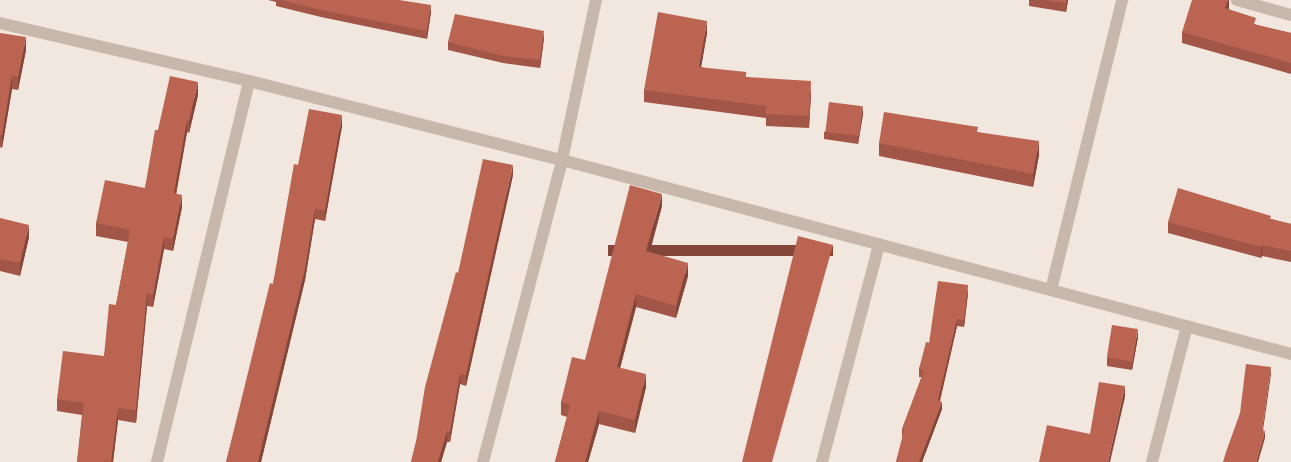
<!DOCTYPE html>
<html>
<head>
<meta charset="utf-8">
<style>
  body { margin:0 }
  #map { position:relative; width:1291px; height:462px; overflow:hidden; background:#f1e7df; font-family:Barlow,sans-serif }
  div>[style] { position:absolute }
  [style*='--x'] { left:calc(var(--x)*1px); top:calc(var(--y)*1px); width:calc(var(--w)*1px); rotate:calc(var(--a)*1deg) }
  .minor>* { height:12px; margin:-6px; padding:0 6px; transform-origin:6px; border-radius:6px; background:#c8b7ac }
  .wall>* { inset:0; background:#a25647 }
  .shaded-wall>* { inset:0; background:#844639; transform-origin:0 0 }
  .building>* { inset:0; background:#bc6452; transform-origin:0 0 }
  span { translate:-50% -50%; white-space:nowrap; text-align:center; line-height:1.15; -webkit-text-stroke:5px #f9f2eb; paint-order:stroke }
</style>
</head>
<body>
<div id="map">
  <div class="minor">
    <div style="--x:1237;--y:0;--w:56;--a:15.5"></div>
    <div style="--x:0;--y:23;--w:256;--a:13.1"></div>
    <div style="--x:249;--y:81;--w:323;--a:14.2"></div>
    <div style="--x:562;--y:160;--w:754;--a:14.9"></div>
    <div style="--x:1051;--y:290;--w:299;--a:-76.2"></div>
    <div style="--x:157;--y:462;--w:392;--a:-76.4"></div>
    <div style="--x:483;--y:462;--w:312;--a:-75.3"></div>
    <div style="--x:562;--y:160;--w:164;--a:-78"></div>
    <div style="--x:822;--y:462;--w:225;--a:-75.3"></div>
    <div style="--x:1152;--y:462;--w:140;--a:-75.6"></div>
  </div>
  <div class="wall">
    <div style="clip-path:polygon(268px 0,399px 0,431px 12px,427px 39px,321px 17px,276px 6px,276px 2px)"></div>
    <div style="clip-path:polygon(1027px 0,1068px 0,1066px 12px,1029px 6px,1029px 0)"></div>
    <div style="clip-path:polygon(1229px 0,1228px 9px,1256px 25px,1291px 33px,1291px 74px,1182px 43px,1182px 32px)"></div>
    <div style="clip-path:polygon(0 33px,26px 50px,18px 90px,12px 89px,2px 148px,0 147px)"></div>
    <div style="clip-path:polygon(707px 33px,701px 67px,746px 77px,811px 93px,809px 128px,766px 126px,766px 118px,644px 102px,644px 90px)"></div>
    <div style="clip-path:polygon(544px 38px,540px 68px,503px 63px,448px 50px,448px 42px)"></div>
    <div style="clip-path:polygon(198px 95px,189px 133px,187px 132px,176px 194px,182px 207px,173px 251px,164px 249px,153px 307px,147px 306px,136px 423px,118px 420px,113px 462px,77px 462px,82px 415px,57px 411px,57px 399px,104px 356px,116px 305px,128px 242px,96px 236px,96px 223px,145px 188px,158px 130px)"></div>
    <div style="clip-path:polygon(863px 114px,858px 144px,824px 139px,824px 132px)"></div>
    <div style="clip-path:polygon(342px 126px,325px 221px,315px 219px,305px 280px,261px 462px,226px 462px,273px 284px,298px 165px)"></div>
    <div style="clip-path:polygon(978px 132px,1039px 155px,1033px 187px,879px 156px,879px 143px)"></div>
    <div style="clip-path:polygon(513px 175px,466px 386px,460px 384px,450px 442px,447px 442px,441px 462px,411px 462px,416px 442px)"></div>
    <div style="clip-path:polygon(662px 206px,650px 252px,688px 276px,676px 318px,636px 307px,620px 368px,646px 387px,635px 433px,599px 424px,588px 462px,555px 462px,567px 417px,561px 415px,561px 402px,585px 360px)"></div>
    <div style="clip-path:polygon(0 218px,29px 237px,20px 276px,0 271px)"></div>
    <div style="clip-path:polygon(1271px 219px,1291px 224px,1291px 262px,1262px 256px,1261px 258px,1168px 233px,1168px 222px)"></div>
    <div style="clip-path:polygon(968px 293px,964px 327px,957px 326px,940px 401px,942px 409px,922px 462px,896px 462px,903px 437px,902px 436px,902px 429px,922px 377px,919px 377px,919px 369px,929px 343px)"></div>
    <div style="clip-path:polygon(1138px 337px,1132px 370px,1107px 366px,1107px 358px)"></div>
  </div>
  <div class="shaded-wall">
    <div style="clip-path:polygon(1067px 0,1068px 0,1066px 12px,1066px 3px)"></div>
    <div style="clip-path:polygon(1228px 0,1229px 0,1229px 8px,1225px 19px,1225px 8px)"></div>
    <div style="clip-path:polygon(431px 5px,431px 12px,427px 39px,427px 31px)"></div>
    <div style="clip-path:polygon(707px 21px,707px 33px,699px 79px,699px 67px)"></div>
    <div style="clip-path:polygon(544px 31px,544px 38px,540px 68px,540px 60px)"></div>
    <div style="clip-path:polygon(26px 37px,26px 50px,18px 90px,18px 77px)"></div>
    <div style="clip-path:polygon(12px 76px,12px 89px,2px 148px,2px 135px)"></div>
    <div style="clip-path:polygon(811px 81px,811px 93px,809px 128px,809px 116px)"></div>
    <div style="clip-path:polygon(198px 82px,198px 95px,189px 133px,189px 121px)"></div>
    <div style="clip-path:polygon(863px 106px,863px 114px,858px 144px,858px 136px)"></div>
    <div style="clip-path:polygon(342px 115px,342px 126px,325px 221px,325px 210px)"></div>
    <div style="clip-path:polygon(187px 120px,187px 132px,174px 206px,174px 193px)"></div>
    <div style="clip-path:polygon(1039px 141px,1039px 155px,1033px 187px,1033px 174px)"></div>
    <div style="clip-path:polygon(513px 165px,513px 175px,466px 386px,466px 375px)"></div>
    <div style="clip-path:polygon(662px 194px,662px 206px,646px 264px,646px 251px)"></div>
    <div style="clip-path:polygon(182px 195px,182px 207px,173px 251px,173px 239px)"></div>
    <div style="clip-path:polygon(315px 209px,315px 219px,305px 280px,261px 462px,258px 462px)"></div>
    <div style="clip-path:polygon(29px 225px,29px 237px,20px 276px,20px 263px)"></div>
    <div style="clip-path:polygon(164px 237px,164px 249px,153px 307px,153px 295px)"></div>
    <div style="left:833px;top:245px;width:11px;height:225px;rotate:90deg"></div>
    <div style="clip-path:polygon(1262px 245px,1262px 256px,1261px 258px,1261px 247px)"></div>
    <div style="clip-path:polygon(688px 263px,688px 276px,676px 318px,676px 306px)"></div>
    <div style="clip-path:polygon(968px 285px,968px 293px,964px 327px,964px 320px)"></div>
    <div style="clip-path:polygon(147px 293px,147px 306px,136px 423px,136px 410px)"></div>
    <div style="clip-path:polygon(636px 294px,636px 307px,617px 380px,617px 367px)"></div>
    <div style="clip-path:polygon(957px 319px,957px 326px,938px 408px,938px 400px)"></div>
    <div style="clip-path:polygon(1138px 329px,1138px 337px,1132px 370px,1132px 363px)"></div>
    <div style="clip-path:polygon(1271px 367px,1271px 374px,1262px 437px,1262px 430px)"></div>
    <div style="clip-path:polygon(460px 374px,460px 384px,450px 442px,450px 432px)"></div>
    <div style="clip-path:polygon(646px 374px,646px 387px,635px 433px,635px 420px)"></div>
    <div style="clip-path:polygon(1125px 386px,1125px 397px,1110px 462px,1108px 462px)"></div>
    <div style="clip-path:polygon(942px 402px,942px 409px,922px 462px,919px 462px)"></div>
    <div style="clip-path:polygon(118px 408px,118px 420px,113px 462px,111px 462px)"></div>
    <div style="clip-path:polygon(599px 411px,599px 424px,588px 462px,585px 462px)"></div>
    <div style="clip-path:polygon(447px 431px,447px 442px,441px 462px,438px 462px)"></div>
    <div style="clip-path:polygon(1265px 431px,1265px 438px,1258px 462px,1256px 462px)"></div>
  </div>
  <div class="building">
    <div style="clip-path:polygon(281px 0,399px 0,431px 5px,427px 31px,321px 10px)"></div>
    <div style="clip-path:polygon(1045px 0,1067px 0,1066px 3px)"></div>
    <div style="clip-path:polygon(1192px 0,1228px 0,1225px 8px,1256px 18px,1254px 24px,1291px 33px,1291px 63px,1182px 32px)"></div>
    <div style="clip-path:polygon(658px 12px,707px 21px,699px 67px,746px 72px,746px 77px,811px 81px,809px 116px,766px 114px,766px 106px,644px 90px)"></div>
    <div style="clip-path:polygon(455px 14px,544px 31px,540px 60px,503px 56px,448px 42px)"></div>
    <div style="clip-path:polygon(0 33px,26px 37px,18px 77px,12px 76px,2px 135px,0 135px)"></div>
    <div style="clip-path:polygon(170px 76px,198px 82px,189px 121px,187px 120px,174px 193px,182px 195px,173px 239px,164px 237px,153px 295px,147px 293px,136px 410px,118px 408px,111px 462px,104px 461px,104px 462px,77px 462px,84px 403px,57px 399px,63px 351px,104px 356px,109px 304px,116px 305px,130px 230px,96px 223px,105px 180px,145px 188px,155px 130px,158px 130px)"></div>
    <div style="left:829px;top:102px;width:34px;height:30px;rotate:7deg"></div>
    <div style="clip-path:polygon(309px 109px,342px 115px,325px 210px,315px 209px,305px 269px,258px 462px,226px 462px,270px 283px,273px 284px,294px 164px,298px 165px)"></div>
    <div style="clip-path:polygon(884px 112px,978px 127px,977px 132px,1039px 141px,1033px 174px,879px 143px)"></div>
    <div style="clip-path:polygon(483px 159px,513px 165px,466px 375px,460px 374px,450px 432px,447px 431px,438px 462px,411px 462px,416px 442px,425px 387px,456px 272px,458px 273px)"></div>
    <div style="clip-path:polygon(630px 185px,662px 194px,646px 251px,688px 263px,676px 306px,636px 294px,617px 367px,646px 374px,635px 420px,599px 411px,585px 462px,555px 462px,570px 405px,561px 402px,572px 357px,585px 360px)"></div>
    <div style="clip-path:polygon(1178px 188px,1271px 216px,1270px 219px,1291px 224px,1291px 251px,1262px 245px,1261px 247px,1168px 222px)"></div>
    <div style="clip-path:polygon(0 218px,29px 225px,20px 263px,0 259px)"></div>
    <div style="clip-path:polygon(798px 236px,833px 245px,772px 462px,742px 462px)"></div>
    <div style="clip-path:polygon(938px 281px,968px 285px,964px 320px,957px 319px,938px 400px,942px 402px,919px 462px,896px 462px,904px 430px,902px 429px,924px 370px,919px 369px,926px 342px,929px 343px)"></div>
    <div style="left:1112px;top:325px;width:26px;height:33px;rotate:9deg"></div>
    <div style="clip-path:polygon(1246px 364px,1271px 367px,1262px 430px,1265px 431px,1256px 462px,1223px 462px,1226px 452px,1240px 413px)"></div>
    <div style="clip-path:polygon(1099px 382px,1125px 386px,1108px 462px,1039px 462px,1047px 425px,1090px 434px)"></div>
  </div>
</div>
</body>
</html>
